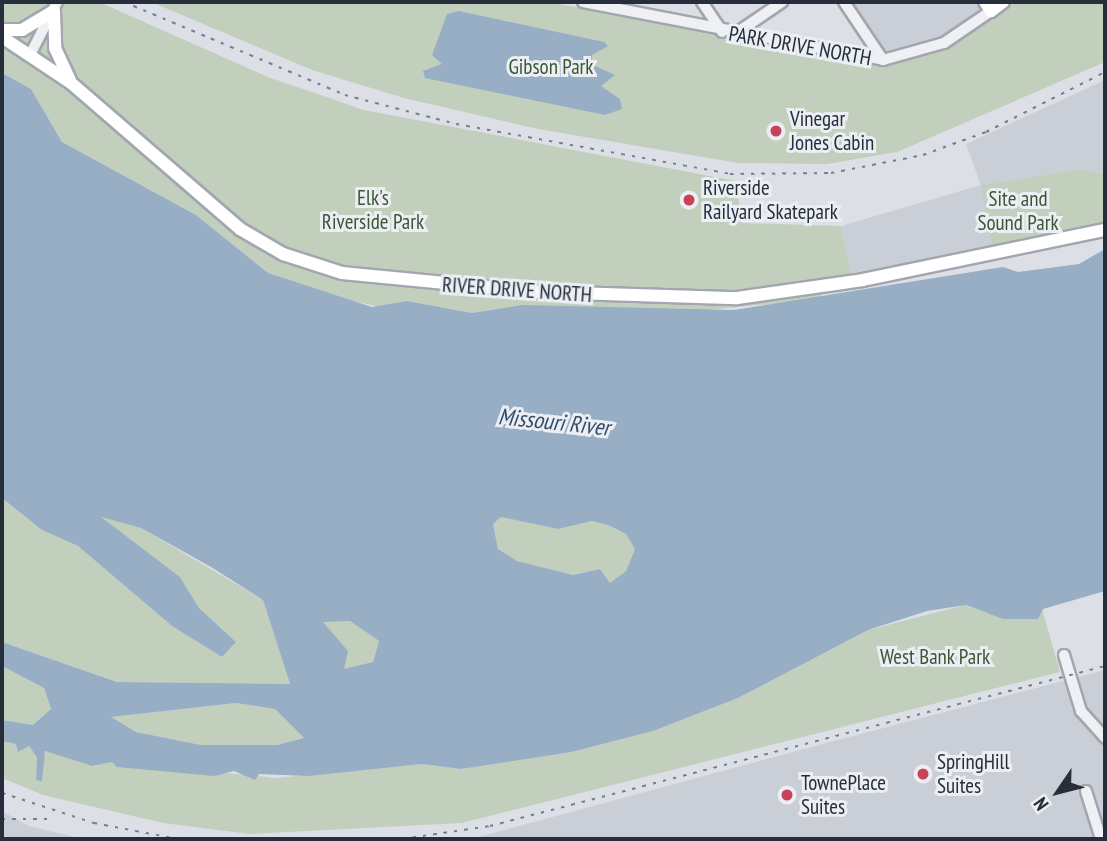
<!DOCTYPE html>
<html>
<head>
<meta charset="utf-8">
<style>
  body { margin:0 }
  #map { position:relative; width:1107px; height:841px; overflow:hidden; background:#dce0e6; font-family:"PT Sans Narrow",sans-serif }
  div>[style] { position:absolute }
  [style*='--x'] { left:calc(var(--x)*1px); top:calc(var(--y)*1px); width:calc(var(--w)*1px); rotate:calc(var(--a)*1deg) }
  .built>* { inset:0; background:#cacfd7 }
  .green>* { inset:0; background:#c2cfbd }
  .water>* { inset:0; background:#97aec5 }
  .roads { filter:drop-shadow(2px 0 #a2a7af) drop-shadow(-2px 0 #a2a7af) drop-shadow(0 2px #a2a7af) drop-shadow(0 -2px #a2a7af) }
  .minor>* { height:10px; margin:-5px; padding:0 5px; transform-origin:5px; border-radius:5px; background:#eef0f4 }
  .major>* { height:12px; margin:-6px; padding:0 6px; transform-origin:6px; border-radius:6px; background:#fff }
  .rail>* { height:2px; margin-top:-1px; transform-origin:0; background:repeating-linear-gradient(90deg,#767f8e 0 3.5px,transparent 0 10.5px) }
  .dots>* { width:19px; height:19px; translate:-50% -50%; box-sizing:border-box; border:4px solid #ebeff3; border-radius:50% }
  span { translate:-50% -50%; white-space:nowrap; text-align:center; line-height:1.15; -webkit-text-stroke:6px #ebeff3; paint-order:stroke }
  .street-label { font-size:21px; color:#262e3b }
  .park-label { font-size:21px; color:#3b5634 }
  .poi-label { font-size:21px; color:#262e3b }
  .left { translate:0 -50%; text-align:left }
  .water-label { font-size:23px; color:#324d6d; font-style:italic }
  .frame { position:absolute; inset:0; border:4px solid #262e3b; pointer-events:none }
  .north { position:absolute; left:1023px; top:757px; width:70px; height:70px; -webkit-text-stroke:5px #ebeff3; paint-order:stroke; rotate:235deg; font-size:19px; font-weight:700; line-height:28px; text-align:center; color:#262e3b }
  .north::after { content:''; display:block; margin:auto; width:24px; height:32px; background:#262e3b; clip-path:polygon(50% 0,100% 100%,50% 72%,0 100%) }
</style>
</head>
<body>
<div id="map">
  <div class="built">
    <div style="clip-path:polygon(844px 2px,1003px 2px,944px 43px,883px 60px)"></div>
    <div style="clip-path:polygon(1105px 80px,1105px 175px,1082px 169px,982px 185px,992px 250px,852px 279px,841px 226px,981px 185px,966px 144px)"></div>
    <div style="clip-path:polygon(1105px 670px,1105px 839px,471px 839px,815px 746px)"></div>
    <div style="clip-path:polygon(2px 811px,29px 826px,84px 839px,2px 839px)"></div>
  </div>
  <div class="green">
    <div style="clip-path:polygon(2px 2px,99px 2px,268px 77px,364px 110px,736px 181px,742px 223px,841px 226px,852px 279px,818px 285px,822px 299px,675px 313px,522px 305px,472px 313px,407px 301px,390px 309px,311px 292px,268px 273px,196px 215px,62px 142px,31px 89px,2px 73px)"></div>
    <div style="clip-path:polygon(151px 2px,549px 2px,888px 66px,954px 44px,1015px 2px,1104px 2px,1105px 62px,897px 152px,827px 164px,738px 163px,538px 129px,404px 98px,312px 70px)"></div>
    <div style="clip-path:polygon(1082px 169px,1105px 175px,1105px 225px,992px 250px,981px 185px)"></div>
    <div style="clip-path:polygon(2px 498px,42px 530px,78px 546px,172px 626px,222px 657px,236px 642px,199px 608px,180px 577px,99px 516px,141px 528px,263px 600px,290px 684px,117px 682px,2px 642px)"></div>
    <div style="clip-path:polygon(501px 517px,558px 529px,592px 521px,608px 525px,626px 534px,635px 549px,626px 571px,610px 583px,600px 569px,573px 575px,517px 561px,498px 549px,493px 524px)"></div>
    <div style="clip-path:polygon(965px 605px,989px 614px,1042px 609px,1060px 672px,462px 823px,249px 834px,163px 823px,43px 795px,2px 778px,2px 741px,17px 744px,18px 751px,29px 746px,37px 759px,36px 780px,46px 751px,92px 766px,112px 762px,276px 778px,422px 764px,461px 769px,653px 731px,738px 698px,868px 630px)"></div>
    <div style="clip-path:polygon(350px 621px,379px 641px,373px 662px,343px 670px,323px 622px)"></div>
    <div style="clip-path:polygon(2px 666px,44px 688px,51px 709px,33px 725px,2px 720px)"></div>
    <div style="clip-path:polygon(236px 703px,275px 709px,304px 738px,277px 745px,201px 745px,136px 732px,110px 717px)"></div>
  </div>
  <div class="water">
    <div style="clip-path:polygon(459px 11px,604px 42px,608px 46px,592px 55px,591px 64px,615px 75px,601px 86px,620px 99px,622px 109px,605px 115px,425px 78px,423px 71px,442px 64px,432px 55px,447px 14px)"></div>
    <div style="clip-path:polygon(evenodd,2px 73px,31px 89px,62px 142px,196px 215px,268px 273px,372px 307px,407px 301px,472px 313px,522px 305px,734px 310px,1003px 267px,1018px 272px,1079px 264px,1105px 249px,1105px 591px,1043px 609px,1038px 619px,1003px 619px,966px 605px,927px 611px,868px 630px,738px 698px,653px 731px,571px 752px,461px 769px,422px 764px,308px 776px,259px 774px,255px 780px,234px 771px,214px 776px,117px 767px,112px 762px,92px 766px,45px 751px,42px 781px,36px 780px,37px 758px,29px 746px,18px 752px,16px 744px,2px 741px,2px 720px,33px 725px,51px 709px,44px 688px,2px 666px,2px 642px,117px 682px,290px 684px,263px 600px,211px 567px,141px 528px,101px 517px,180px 577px,199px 608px,236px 642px,222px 657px,172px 626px,78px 546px,42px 530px,2px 498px,2px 73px,501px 517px,558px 529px,592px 521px,608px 525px,626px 534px,635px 549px,626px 571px,610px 583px,600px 569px,573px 575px,517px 561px,498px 549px,493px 524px,501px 517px,2px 73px,350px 621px,379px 641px,373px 662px,344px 669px,348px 651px,323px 622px,350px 621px,2px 73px,236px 703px,275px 709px,304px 738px,277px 745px,201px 745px,136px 732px,111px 717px,236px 703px)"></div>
  </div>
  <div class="roads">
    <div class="minor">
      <div style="--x:583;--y:2;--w:306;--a:10.9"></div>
      <div style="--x:883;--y:60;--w:63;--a:-15.6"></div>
      <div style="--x:944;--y:43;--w:57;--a:-34.2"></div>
      <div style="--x:702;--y:2;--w:36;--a:56"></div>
      <div style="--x:844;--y:2;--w:70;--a:56.1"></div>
      <div style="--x:735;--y:34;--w:57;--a:-34.2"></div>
      <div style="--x:30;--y:55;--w:59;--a:-63"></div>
      <div style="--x:1064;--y:655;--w:59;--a:73.1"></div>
      <div style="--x:1081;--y:711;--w:36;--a:48"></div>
      <div style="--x:1086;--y:791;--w:50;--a:72.6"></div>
    </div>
    <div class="major">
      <div style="--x:985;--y:2;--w:11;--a:56"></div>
      <div style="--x:991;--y:11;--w:15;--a:-37"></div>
      <div style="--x:54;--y:11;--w:37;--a:88"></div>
      <div style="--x:55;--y:48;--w:35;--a:65"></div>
      <div style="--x:2;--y:30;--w:20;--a:0"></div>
      <div style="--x:22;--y:30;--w:37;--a:-31"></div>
      <div style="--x:2;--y:37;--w:83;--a:33.7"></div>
      <div style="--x:71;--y:83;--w:223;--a:40.8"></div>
      <div style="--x:240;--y:229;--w:50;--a:30.2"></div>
      <div style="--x:283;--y:254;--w:62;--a:17.9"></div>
      <div style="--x:342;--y:273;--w:200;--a:5.5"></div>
      <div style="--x:541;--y:292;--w:196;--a:1.8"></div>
      <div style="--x:737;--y:298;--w:127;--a:-8.1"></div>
      <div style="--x:863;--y:280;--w:247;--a:-11.7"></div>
    </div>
  </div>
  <div class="rail">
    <div style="--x:124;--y:2;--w:240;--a:22.8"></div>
    <div style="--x:345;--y:95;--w:115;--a:14.6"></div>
    <div style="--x:456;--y:124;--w:279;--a:10.3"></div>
    <div style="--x:730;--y:174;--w:101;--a:-0.6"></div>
    <div style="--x:831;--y:173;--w:94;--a:-11.1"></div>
    <div style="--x:923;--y:155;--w:67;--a:-20.1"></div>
    <div style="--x:986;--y:132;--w:133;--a:-26.8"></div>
    <div style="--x:2;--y:793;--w:97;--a:18.1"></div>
    <div style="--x:94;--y:823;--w:86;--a:10.8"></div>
    <div style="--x:2;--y:819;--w:48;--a:0"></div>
    <div style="--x:402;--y:839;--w:89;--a:-8.4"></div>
    <div style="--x:490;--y:826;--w:635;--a:-14.58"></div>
  </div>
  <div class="dots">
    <div style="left:776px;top:131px;background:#c84358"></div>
    <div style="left:689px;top:200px;background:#c84358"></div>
    <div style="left:923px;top:774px;background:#c84358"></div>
    <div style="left:787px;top:795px;background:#c84358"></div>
  </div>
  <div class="street-label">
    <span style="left:800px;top:46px;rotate:10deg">PARK DRIVE NORTH</span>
    <span style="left:517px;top:290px;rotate:4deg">RIVER DRIVE NORTH</span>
  </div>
  <div class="park-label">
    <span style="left:551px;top:67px">Gibson Park</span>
    <span style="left:373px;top:210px">Elk's<br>Riverside Park</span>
    <span style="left:1018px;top:211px">Site and<br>Sound Park</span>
    <span style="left:935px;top:657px">West Bank Park</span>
  </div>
  <div class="poi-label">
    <span class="left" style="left:790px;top:131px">Vinegar<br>Jones Cabin</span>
    <span class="left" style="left:703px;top:200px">Riverside<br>Railyard Skatepark</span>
    <span class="left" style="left:937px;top:774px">SpringHill<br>Suites</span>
    <span class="left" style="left:801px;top:795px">TownePlace<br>Suites</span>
  </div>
  <div class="water-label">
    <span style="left:554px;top:422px;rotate:6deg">Missouri River</span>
  </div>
  <div class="frame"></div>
  <div class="north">N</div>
</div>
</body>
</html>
